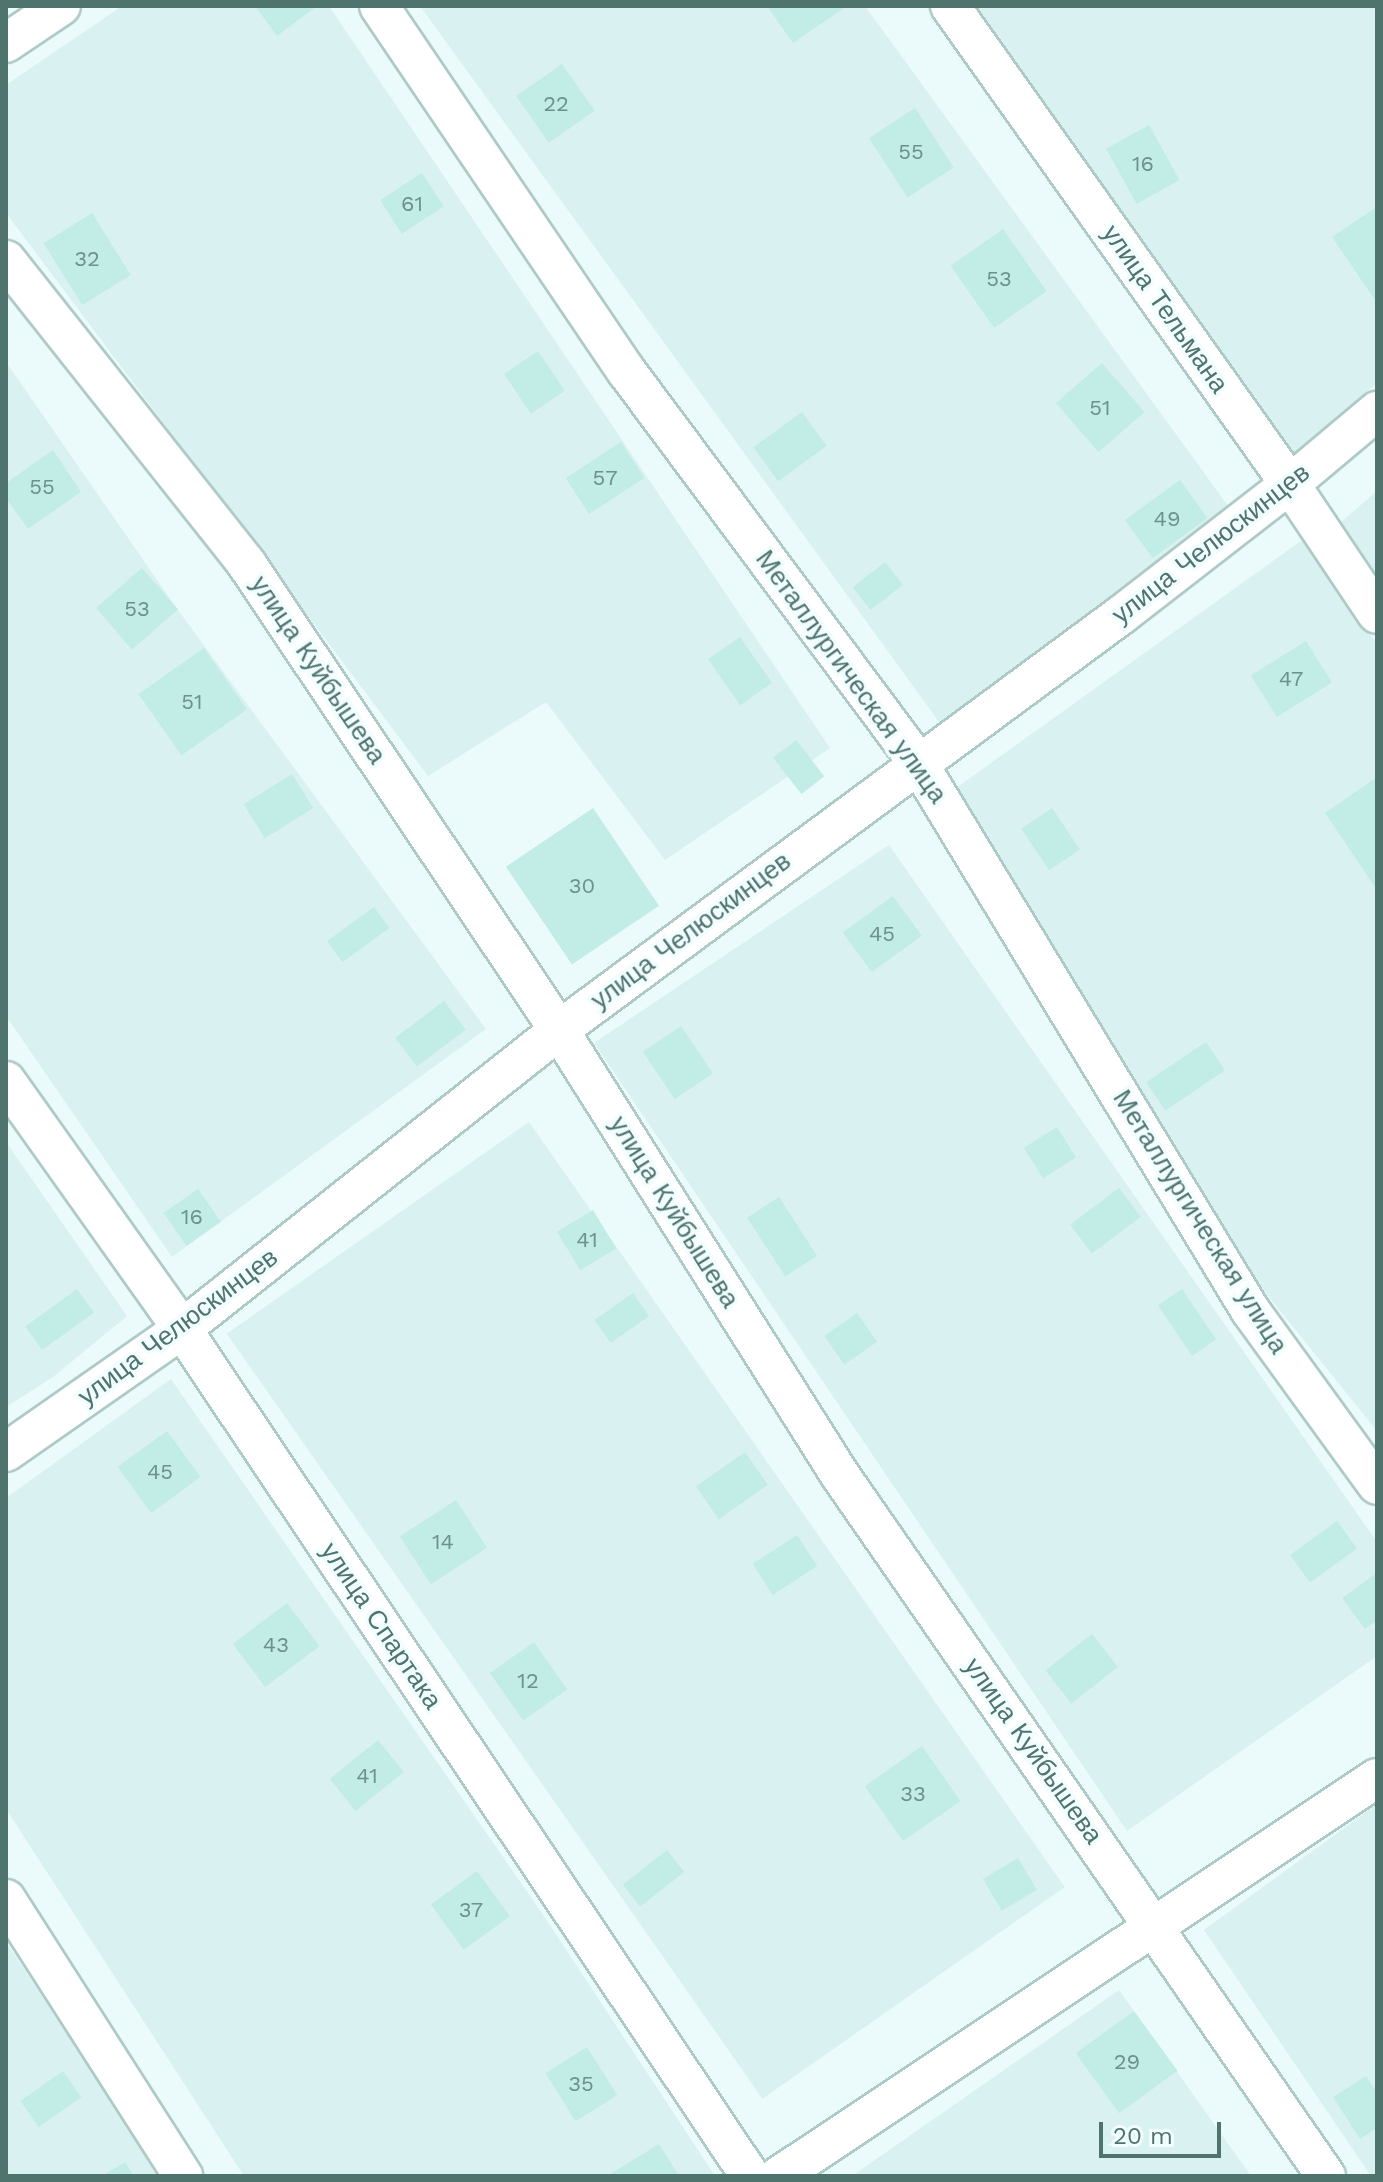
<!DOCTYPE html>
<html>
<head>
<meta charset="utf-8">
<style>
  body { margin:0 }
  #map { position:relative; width:1383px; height:2182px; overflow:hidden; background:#ebfafb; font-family:"Work Sans",sans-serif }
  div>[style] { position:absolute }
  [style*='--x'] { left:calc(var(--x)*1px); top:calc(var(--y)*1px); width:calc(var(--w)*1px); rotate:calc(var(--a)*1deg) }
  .residential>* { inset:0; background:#d9f2f1; transform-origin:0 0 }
  .building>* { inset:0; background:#c2ece6; transform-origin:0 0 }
  .roads { filter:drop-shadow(2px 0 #aecac7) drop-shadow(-2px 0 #aecac7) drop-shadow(0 2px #aecac7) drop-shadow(0 -2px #aecac7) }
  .street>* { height:38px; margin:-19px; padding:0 19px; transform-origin:19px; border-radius:19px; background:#fff }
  span { translate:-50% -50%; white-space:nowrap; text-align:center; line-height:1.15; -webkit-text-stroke:7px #f1fdfe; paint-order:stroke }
  .number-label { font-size:22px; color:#6c928b }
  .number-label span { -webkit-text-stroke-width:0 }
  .street-label { font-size:26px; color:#4f746d }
  .frame { position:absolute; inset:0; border:8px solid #4f746d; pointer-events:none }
  .scale { position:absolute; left:1099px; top:2122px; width:122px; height:36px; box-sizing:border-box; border:4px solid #4f746d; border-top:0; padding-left:10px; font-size:24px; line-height:28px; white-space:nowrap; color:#4f746d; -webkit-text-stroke:6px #f1fdfe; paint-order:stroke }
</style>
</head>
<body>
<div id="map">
  <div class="residential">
    <div style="clip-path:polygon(122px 6px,329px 6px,830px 748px,665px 860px,546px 702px,428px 776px,6px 213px,6px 85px)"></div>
    <div style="clip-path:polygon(420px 6px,865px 6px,1234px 514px,942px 726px)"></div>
    <div style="clip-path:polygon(963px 6px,1377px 6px,1377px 383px,1290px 459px)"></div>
    <div style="clip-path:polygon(6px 362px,178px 610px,486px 1029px,172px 1257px,6px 1016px)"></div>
    <div style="clip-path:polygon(1377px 491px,1377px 592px,1335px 527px)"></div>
    <div style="clip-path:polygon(1305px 538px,1377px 644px,1377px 1431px,1185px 1193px,956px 788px)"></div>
    <div style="clip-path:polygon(889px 845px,1377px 1542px,1377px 1656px,1127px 1831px,594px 1043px)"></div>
    <div style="left:529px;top:1122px;width:934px;height:369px;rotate:55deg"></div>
    <div style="clip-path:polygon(6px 1142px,127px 1316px,53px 1377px,6px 1407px)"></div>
    <div style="clip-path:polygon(171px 1379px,544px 1916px,715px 2176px,244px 2176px,6px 1809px,6px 1498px)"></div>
    <div style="clip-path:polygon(1377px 1804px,1377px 2176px,1371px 2176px,1204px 1930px)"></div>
    <div style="clip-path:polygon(6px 1942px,155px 2165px,162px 2176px,6px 2176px)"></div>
    <div style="clip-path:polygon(1119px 1990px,1251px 2176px,852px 2176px)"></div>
  </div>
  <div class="building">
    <div style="clip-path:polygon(255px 6px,317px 6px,277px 36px)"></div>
    <div style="clip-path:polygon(767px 6px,847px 6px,793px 43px)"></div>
    <div style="left:562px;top:64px;width:57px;height:56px;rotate:55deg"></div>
    <div style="left:915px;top:108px;width:71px;height:55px;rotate:57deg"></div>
    <div style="left:1149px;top:125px;width:63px;height:49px;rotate:61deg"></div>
    <div style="left:422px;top:173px;width:40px;height:50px;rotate:57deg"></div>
    <div style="clip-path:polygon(1375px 208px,1377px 211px,1377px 303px,1332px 237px)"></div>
    <div style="left:92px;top:213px;width:73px;height:57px;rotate:58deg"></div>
    <div style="left:1003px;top:229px;width:76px;height:64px;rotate:55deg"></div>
    <div style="left:538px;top:351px;width:48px;height:41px;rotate:56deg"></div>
    <div style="left:1102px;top:363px;width:65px;height:61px;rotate:49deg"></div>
    <div style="left:802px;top:412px;width:42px;height:60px;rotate:54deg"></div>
    <div style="left:621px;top:442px;width:43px;height:66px;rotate:57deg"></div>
    <div style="clip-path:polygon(53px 450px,81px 492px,28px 529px,6px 498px,6px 483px)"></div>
    <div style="left:1180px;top:480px;width:47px;height:68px;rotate:54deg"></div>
    <div style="left:885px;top:562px;width:29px;height:41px;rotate:52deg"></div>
    <div style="left:142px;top:568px;width:55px;height:61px;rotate:49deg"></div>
    <div style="left:740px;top:637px;width:56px;height:39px;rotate:55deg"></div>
    <div style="left:1306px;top:641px;width:49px;height:65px;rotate:58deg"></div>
    <div style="left:204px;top:648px;width:75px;height:80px;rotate:55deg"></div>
    <div style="left:796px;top:740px;width:46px;height:29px;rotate:52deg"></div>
    <div style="left:292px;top:774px;width:40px;height:57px;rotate:58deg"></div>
    <div style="clip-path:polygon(1377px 777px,1377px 886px,1375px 887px,1325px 813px)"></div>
    <div style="left:593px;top:808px;width:118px;height:105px;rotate:56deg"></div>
    <div style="left:1052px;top:808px;width:50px;height:37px;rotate:56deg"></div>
    <div style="left:893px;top:896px;width:49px;height:62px;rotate:54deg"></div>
    <div style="left:374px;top:907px;width:26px;height:58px;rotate:54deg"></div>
    <div style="left:444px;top:1001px;width:36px;height:61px;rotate:53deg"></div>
    <div style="left:681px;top:1026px;width:57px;height:46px;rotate:56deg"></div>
    <div style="left:1206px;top:1042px;width:34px;height:72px;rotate:56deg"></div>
    <div style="left:1057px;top:1127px;width:36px;height:39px;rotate:58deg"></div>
    <div style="left:1119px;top:1188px;width:36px;height:61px;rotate:53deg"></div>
    <div style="left:198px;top:1189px;width:40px;height:42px;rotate:55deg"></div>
    <div style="left:779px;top:1197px;width:70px;height:38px;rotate:57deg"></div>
    <div style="left:593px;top:1210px;width:45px;height:42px;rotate:59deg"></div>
    <div style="left:77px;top:1289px;width:29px;height:64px;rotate:54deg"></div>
    <div style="left:1182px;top:1289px;width:61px;height:29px;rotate:56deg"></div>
    <div style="left:633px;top:1293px;width:28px;height:47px;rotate:55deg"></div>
    <div style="left:857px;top:1313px;width:35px;height:40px;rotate:55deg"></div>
    <div style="left:167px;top:1431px;width:57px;height:61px;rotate:54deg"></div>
    <div style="left:745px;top:1452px;width:40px;height:60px;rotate:55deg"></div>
    <div style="left:456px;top:1500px;width:57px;height:67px;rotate:57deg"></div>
    <div style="left:1337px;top:1521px;width:34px;height:58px;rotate:54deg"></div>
    <div style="left:797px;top:1535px;width:37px;height:53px;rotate:57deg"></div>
    <div style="clip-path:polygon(1377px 1573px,1377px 1620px,1365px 1629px,1342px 1598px)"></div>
    <div style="left:287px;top:1603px;width:54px;height:68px;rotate:53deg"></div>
    <div style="left:1092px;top:1634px;width:42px;height:59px;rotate:52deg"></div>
    <div style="left:534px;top:1642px;width:58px;height:54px;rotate:55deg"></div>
    <div style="left:378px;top:1740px;width:41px;height:62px;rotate:51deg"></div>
    <div style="left:922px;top:1746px;width:67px;height:70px;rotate:55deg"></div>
    <div style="left:667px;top:1850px;width:28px;height:56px;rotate:52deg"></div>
    <div style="left:1018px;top:1858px;width:37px;height:41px;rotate:59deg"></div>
    <div style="left:477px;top:1871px;width:56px;height:57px;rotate:54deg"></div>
    <div style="left:1134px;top:2011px;width:74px;height:72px;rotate:54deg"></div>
    <div style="left:587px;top:2047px;width:57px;height:49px;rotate:58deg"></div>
    <div style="left:63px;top:2071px;width:32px;height:52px;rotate:55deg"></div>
    <div style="clip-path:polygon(1366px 2076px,1377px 2093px,1377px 2128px,1360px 2139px,1333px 2097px)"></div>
    <div style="clip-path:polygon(659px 2144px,679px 2176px,607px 2176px)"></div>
    <div style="clip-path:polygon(125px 2162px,134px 2176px,102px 2176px)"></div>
  </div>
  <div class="roads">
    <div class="street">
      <div style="--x:379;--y:6;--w:442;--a:55.9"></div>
      <div style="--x:627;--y:372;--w:487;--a:53.3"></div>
      <div style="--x:918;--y:763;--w:640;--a:58.74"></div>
      <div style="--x:1250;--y:1310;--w:216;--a:54"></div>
      <div style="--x:950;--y:6;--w:587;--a:54.58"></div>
      <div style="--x:1290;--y:484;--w:156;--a:56.2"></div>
      <div style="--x:6;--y:43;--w:66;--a:-33.9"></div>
      <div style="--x:6;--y:260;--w:387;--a:51.6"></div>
      <div style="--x:246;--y:563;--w:562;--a:56.17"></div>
      <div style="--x:559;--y:1030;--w:526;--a:57.73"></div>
      <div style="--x:840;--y:1475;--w:853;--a:55.27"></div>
      <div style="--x:6;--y:1081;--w:304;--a:54.6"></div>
      <div style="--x:182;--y:1329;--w:1020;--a:56.15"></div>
      <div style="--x:6;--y:1452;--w:215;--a:-34.9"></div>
      <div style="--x:182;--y:1329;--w:481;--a:-38.4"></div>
      <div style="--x:559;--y:1030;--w:699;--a:-36.44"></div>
      <div style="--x:1121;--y:615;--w:214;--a:-37.8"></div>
      <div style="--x:1290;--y:484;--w:114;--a:-40"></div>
      <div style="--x:6;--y:1899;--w:329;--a:57.4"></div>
      <div style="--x:779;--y:2176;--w:718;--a:-33.65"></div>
    </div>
  </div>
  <div class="number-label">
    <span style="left:556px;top:104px">22</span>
    <span style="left:911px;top:152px">55</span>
    <span style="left:1143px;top:164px">16</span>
    <span style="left:412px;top:204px">61</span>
    <span style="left:87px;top:259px">32</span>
    <span style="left:999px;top:279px">53</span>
    <span style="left:1100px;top:408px">51</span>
    <span style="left:605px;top:478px">57</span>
    <span style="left:42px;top:487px">55</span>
    <span style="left:1167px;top:519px">49</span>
    <span style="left:137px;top:609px">53</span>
    <span style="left:1291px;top:679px">47</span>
    <span style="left:192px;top:702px">51</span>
    <span style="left:582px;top:886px">30</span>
    <span style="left:882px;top:934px">45</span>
    <span style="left:192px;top:1217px">16</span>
    <span style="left:587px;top:1240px">41</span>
    <span style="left:160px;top:1472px">45</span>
    <span style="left:443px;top:1542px">14</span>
    <span style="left:276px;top:1645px">43</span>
    <span style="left:528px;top:1681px">12</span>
    <span style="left:367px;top:1776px">41</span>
    <span style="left:913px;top:1794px">33</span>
    <span style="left:471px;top:1910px">37</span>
    <span style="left:1127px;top:2062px">29</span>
    <span style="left:581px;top:2084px">35</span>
  </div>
  <div class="street-label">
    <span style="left:1165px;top:309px;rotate:55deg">улица Тельмана</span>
    <span style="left:1211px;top:544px;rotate:-38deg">улица Челюскинцев</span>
    <span style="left:318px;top:670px;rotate:56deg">улица Куйбышева</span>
    <span style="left:851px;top:677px;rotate:54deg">Металлургическая улица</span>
    <span style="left:691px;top:931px;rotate:-37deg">улица Челюскинцев</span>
    <span style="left:674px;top:1212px;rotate:58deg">улица Куйбышева</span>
    <span style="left:1200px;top:1222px;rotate:58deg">Металлургическая улица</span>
    <span style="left:178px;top:1327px;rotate:-37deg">улица Челюскинцев</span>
    <span style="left:381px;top:1626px;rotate:56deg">улица Спартака</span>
    <span style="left:1033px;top:1751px;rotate:55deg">улица Куйбышева</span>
  </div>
  <div class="frame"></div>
  <div class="scale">20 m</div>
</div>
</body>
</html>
